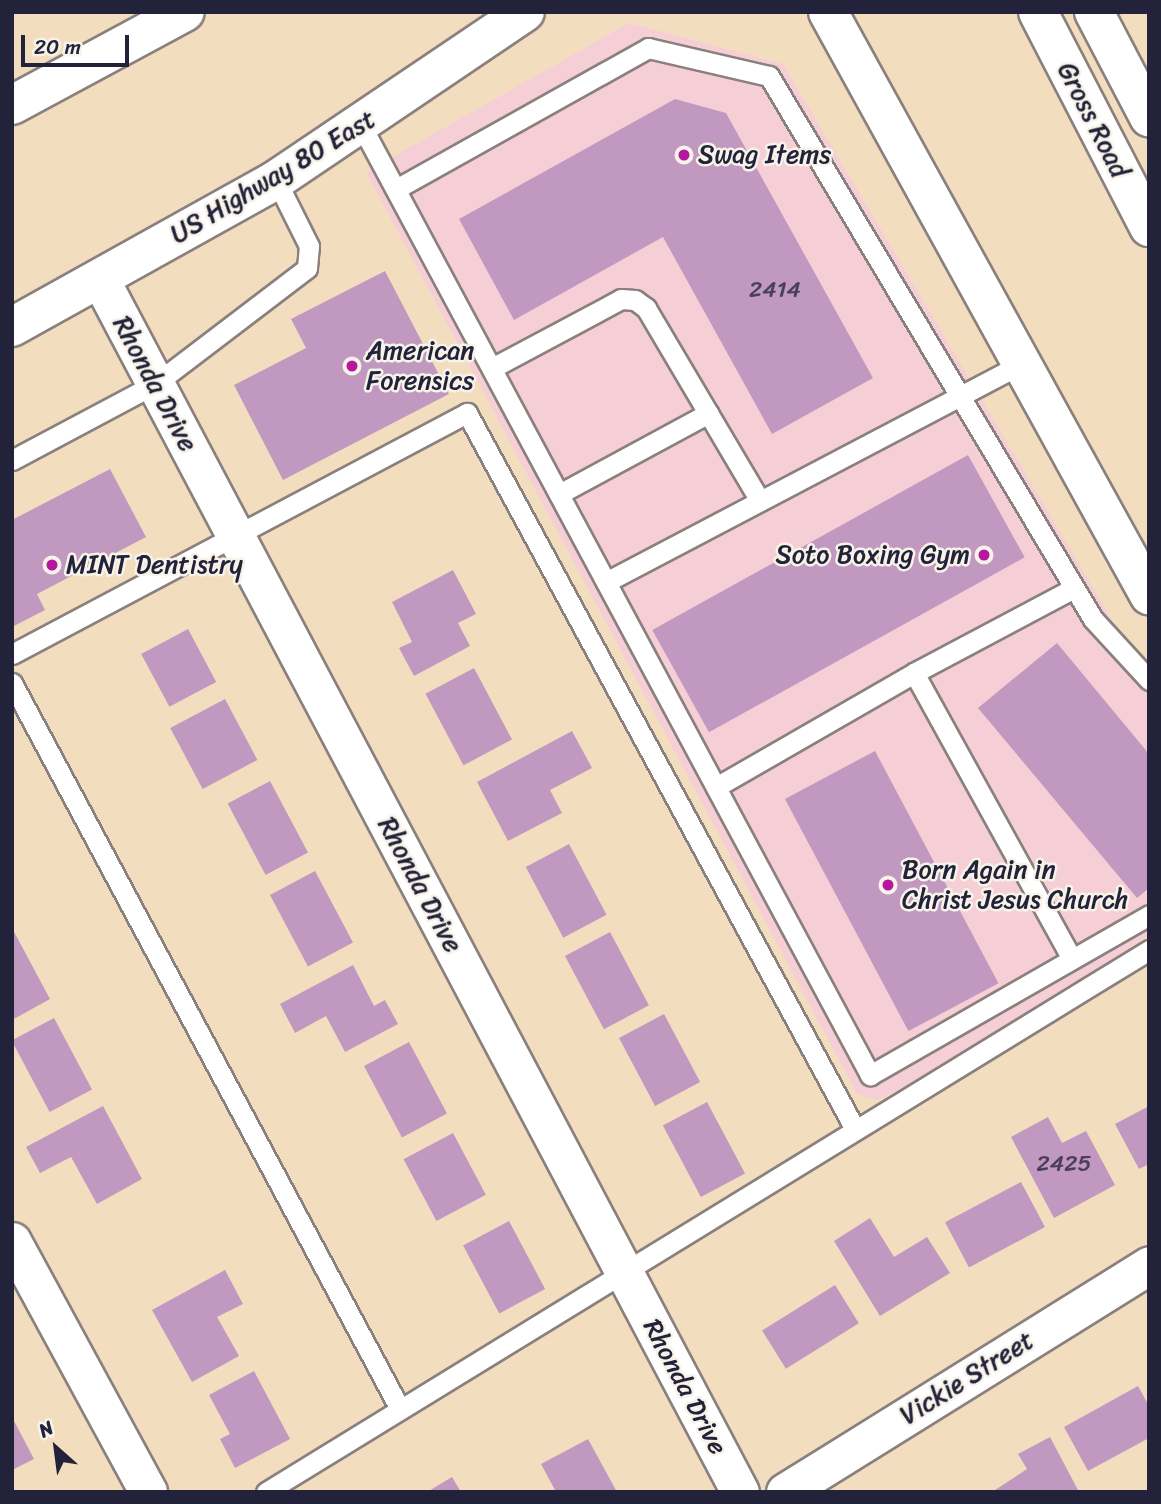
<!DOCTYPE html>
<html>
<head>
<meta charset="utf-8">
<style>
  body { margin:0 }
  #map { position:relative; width:1161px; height:1504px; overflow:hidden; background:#f3ddbf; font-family:Sriracha,sans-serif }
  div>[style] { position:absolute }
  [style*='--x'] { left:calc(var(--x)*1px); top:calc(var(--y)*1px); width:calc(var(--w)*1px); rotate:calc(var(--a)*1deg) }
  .built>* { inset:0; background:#f6cfd6 }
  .building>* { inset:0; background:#c199c0; transform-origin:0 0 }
  .roads { filter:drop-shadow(2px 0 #8a807d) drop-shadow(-2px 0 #8a807d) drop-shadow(0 2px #8a807d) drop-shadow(0 -2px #8a807d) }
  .lane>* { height:19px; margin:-9.5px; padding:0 9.5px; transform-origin:9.5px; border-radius:9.5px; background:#fff }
  .street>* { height:37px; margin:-18.5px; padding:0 18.5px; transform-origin:18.5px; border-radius:18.5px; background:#fff }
  .secondary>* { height:38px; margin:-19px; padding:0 19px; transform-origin:19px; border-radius:19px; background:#fff }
  .highway>* { height:38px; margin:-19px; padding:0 19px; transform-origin:19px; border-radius:19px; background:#fff }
  .dots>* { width:19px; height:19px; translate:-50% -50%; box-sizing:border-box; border:4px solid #f7f3e8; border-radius:50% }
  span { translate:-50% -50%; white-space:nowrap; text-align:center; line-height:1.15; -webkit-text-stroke:5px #f7f3e8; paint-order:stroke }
  .number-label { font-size:23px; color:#4a405c }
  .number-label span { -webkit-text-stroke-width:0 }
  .street-label { font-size:26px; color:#22223b }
  .poi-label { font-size:26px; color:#22223b }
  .left { translate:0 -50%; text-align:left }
  .right { translate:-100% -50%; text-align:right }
  .frame { position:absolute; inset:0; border:14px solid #22223b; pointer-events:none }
  .north { position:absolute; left:21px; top:1413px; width:70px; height:70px; -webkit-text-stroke:5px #f7f3e8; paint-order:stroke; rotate:332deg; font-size:19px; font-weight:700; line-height:28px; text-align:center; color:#22223b }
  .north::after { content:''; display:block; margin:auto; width:24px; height:32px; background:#22223b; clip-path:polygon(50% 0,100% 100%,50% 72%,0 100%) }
  .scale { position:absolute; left:21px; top:35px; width:108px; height:32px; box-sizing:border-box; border:4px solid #22223b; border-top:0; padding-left:9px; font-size:21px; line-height:24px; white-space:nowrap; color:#22223b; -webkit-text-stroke:5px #f7f3e8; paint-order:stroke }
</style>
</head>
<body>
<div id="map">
  <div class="built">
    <div style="clip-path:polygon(629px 23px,783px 64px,1149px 682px,1149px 935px,955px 1061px,878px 1100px,857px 1094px,366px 172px)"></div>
  </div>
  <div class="building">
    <div style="clip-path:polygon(675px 99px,726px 113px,873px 378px,772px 434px,663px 237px,514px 320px,459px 219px)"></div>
    <div style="clip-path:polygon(385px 271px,449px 394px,283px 480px,234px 385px,306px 348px,291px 319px)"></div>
    <div style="left:968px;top:455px;width:117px;height:361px;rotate:61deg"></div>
    <div style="clip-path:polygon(110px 469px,146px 537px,37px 594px,45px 610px,12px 627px,12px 520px)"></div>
    <div style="clip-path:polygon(453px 570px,476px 614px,458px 623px,470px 646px,414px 676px,399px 648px,412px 642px,392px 602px)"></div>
    <div style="left:188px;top:629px;width:60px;height:53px;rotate:62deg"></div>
    <div style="clip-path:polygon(1057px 643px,1149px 754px,1149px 888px,1137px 898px,978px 708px)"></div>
    <div style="left:474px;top:668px;width:81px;height:55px;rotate:62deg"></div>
    <div style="left:225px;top:699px;width:69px;height:62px;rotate:62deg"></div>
    <div style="clip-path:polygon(572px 731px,592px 768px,550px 790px,562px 813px,508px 841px,477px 782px)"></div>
    <div style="left:875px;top:751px;width:263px;height:102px;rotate:62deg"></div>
    <div style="left:270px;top:781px;width:81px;height:48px;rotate:62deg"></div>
    <div style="left:569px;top:844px;width:80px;height:49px;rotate:62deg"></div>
    <div style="left:315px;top:871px;width:81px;height:51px;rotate:62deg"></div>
    <div style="clip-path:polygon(12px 928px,50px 999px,12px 1020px)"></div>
    <div style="left:610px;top:932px;width:83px;height:51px;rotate:62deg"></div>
    <div style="clip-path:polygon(353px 965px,374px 1006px,385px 1000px,398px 1024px,345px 1052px,326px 1016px,295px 1033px,280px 1004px)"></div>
    <div style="left:664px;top:1014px;width:77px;height:51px;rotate:62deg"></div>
    <div style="left:54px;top:1018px;width:81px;height:48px;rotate:62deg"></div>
    <div style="left:409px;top:1042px;width:81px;height:51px;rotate:62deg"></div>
    <div style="left:707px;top:1102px;width:81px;height:50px;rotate:62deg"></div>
    <div style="clip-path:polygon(103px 1106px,142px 1179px,97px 1204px,71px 1157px,40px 1173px,26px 1147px)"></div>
    <div style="clip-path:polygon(1149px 1106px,1149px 1164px,1139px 1169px,1115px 1124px)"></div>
    <div style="clip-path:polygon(1048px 1117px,1062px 1143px,1086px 1131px,1115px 1185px,1054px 1218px,1011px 1137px)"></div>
    <div style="left:453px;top:1133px;width:70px;height:56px;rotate:62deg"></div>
    <div style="left:1021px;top:1182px;width:51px;height:86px;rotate:62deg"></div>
    <div style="clip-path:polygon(870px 1218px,894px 1257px,927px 1237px,950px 1273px,880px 1316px,834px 1241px)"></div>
    <div style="left:509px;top:1221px;width:77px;height:52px;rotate:62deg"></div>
    <div style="clip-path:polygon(225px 1270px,243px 1304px,217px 1317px,239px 1356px,192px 1382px,152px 1310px)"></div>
    <div style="left:835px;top:1285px;width:45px;height:86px;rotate:58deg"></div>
    <div style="clip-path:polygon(254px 1371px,290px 1439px,235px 1468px,220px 1439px,230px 1434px,209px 1395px)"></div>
    <div style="clip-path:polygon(1138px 1386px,1149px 1406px,1149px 1438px,1088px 1471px,1064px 1427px)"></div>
    <div style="clip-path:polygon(12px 1417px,34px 1459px,12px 1470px)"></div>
    <div style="clip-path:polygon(1050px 1437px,1079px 1492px,992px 1492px,1027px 1469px,1018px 1454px)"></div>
    <div style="clip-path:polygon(588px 1439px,617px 1492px,556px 1492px,541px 1464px)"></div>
    <div style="clip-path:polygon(452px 1477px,461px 1492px,427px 1492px)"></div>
  </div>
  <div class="roads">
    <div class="lane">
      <div style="--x:362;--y:127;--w:1076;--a:61.81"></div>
      <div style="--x:870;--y:1075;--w:322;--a:-29.8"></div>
      <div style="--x:396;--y:189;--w:289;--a:-29.2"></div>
      <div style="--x:648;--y:48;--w:124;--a:13"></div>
      <div style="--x:769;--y:76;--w:632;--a:59.18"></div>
      <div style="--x:1093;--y:619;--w:83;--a:47.4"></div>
      <div style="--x:492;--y:368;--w:146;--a:-28.1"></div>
      <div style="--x:621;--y:299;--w:14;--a:4"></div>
      <div style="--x:635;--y:300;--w:14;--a:36"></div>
      <div style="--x:646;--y:308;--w:224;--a:59.4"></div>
      <div style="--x:12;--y:460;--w:162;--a:-28"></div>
      <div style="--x:155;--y:384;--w:191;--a:-37.3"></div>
      <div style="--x:307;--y:268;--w:22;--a:-85"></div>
      <div style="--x:309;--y:246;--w:74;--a:-116.6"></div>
      <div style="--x:559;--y:494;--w:170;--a:-28.4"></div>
      <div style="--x:606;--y:582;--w:467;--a:-27.7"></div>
      <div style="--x:12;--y:654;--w:515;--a:-27.91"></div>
      <div style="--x:467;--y:413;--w:814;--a:61.55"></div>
      <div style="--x:12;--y:683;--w:823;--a:61.88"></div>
      <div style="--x:716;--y:787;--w:228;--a:-29.9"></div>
      <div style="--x:1072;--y:959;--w:327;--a:-118.9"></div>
      <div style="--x:914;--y:673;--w:181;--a:-28"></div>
      <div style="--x:266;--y:1492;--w:1036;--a:-31.54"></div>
    </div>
    <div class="street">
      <div style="--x:100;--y:279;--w:1371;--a:62.18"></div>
      <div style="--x:12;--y:1241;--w:285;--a:61.5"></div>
      <div style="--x:785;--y:1492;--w:429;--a:-31.9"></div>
    </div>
    <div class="secondary">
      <div style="--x:828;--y:12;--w:666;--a:61.16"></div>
      <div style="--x:1038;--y:12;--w:242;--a:62.7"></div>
      <div style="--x:1094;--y:12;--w:119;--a:62.4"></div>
      <div style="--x:12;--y:327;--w:302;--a:-29.1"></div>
      <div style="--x:276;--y:180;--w:300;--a:-34"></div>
    </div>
    <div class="highway">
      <div style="--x:12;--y:105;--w:196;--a:-28.3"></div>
    </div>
  </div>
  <div class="dots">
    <div style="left:684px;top:155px;background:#b5179e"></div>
    <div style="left:352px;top:366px;background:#b5179e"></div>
    <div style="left:984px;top:555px;background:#b5179e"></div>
    <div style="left:52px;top:565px;background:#b5179e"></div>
    <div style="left:888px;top:885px;background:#b5179e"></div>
  </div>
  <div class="number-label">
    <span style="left:775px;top:290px">2414</span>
    <span style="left:1064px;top:1164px">2425</span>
  </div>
  <div class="street-label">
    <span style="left:1093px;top:120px;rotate:63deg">Gross Road</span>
    <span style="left:273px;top:177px;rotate:-31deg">US Highway 80 East</span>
    <span style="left:155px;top:384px;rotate:62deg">Rhonda Drive</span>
    <span style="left:420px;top:885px;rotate:62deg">Rhonda Drive</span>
    <span style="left:967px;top:1378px;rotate:-32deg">Vickie Street</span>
    <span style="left:685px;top:1387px;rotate:62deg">Rhonda Drive</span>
  </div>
  <div class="poi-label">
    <span class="left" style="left:698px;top:155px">Swag Items</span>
    <span class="left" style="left:366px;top:366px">American<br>Forensics</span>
    <span class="right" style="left:970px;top:555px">Soto Boxing Gym</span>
    <span class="left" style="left:66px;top:565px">MINT Dentistry</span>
    <span class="left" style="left:902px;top:885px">Born Again in<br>Christ Jesus Church</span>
  </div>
  <div class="frame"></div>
  <div class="north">N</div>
  <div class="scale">20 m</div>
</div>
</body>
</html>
